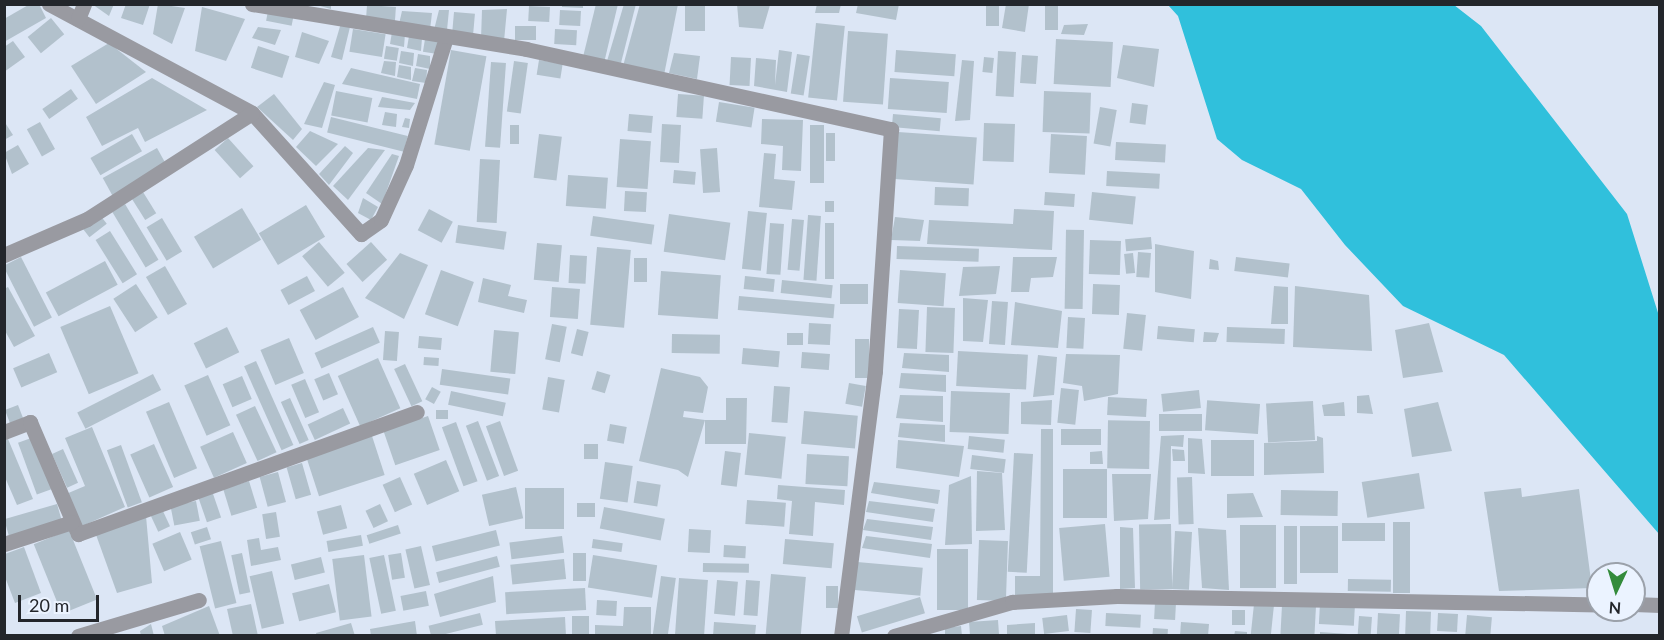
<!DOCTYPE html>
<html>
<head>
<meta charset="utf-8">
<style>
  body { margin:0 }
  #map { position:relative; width:1664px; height:640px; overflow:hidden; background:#dce6f5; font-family:Lato,sans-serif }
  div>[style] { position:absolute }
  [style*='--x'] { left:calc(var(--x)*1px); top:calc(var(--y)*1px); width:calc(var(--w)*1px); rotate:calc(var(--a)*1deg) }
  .water>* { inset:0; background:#30c0dc }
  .building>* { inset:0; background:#b2c1cc; transform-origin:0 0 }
  .minor>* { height:15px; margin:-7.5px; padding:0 7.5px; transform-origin:7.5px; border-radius:7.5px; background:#999aa1 }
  span { translate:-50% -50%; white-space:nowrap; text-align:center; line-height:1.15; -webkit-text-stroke:4.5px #ebf3ff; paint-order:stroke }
  .frame { position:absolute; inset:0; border:6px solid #23262b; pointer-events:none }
  .north { position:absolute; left:1586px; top:562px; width:60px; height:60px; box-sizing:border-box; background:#ebf3ff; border:2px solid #9ba1aa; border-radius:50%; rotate:184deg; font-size:16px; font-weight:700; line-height:24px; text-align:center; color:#23262b }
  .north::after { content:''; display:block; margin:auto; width:21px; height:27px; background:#338b3b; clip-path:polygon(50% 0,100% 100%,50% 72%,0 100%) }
  .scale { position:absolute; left:18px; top:595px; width:81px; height:27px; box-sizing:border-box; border:3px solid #23262b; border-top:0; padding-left:8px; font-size:18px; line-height:21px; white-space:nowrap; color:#23262b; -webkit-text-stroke:4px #ebf3ff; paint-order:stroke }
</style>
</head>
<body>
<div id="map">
  <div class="water">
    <div style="clip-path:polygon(1168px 5px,1454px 5px,1481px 26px,1627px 214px,1659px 316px,1659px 534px,1504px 355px,1403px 306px,1345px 245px,1301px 189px,1242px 160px,1217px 139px,1178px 16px)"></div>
  </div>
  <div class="building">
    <div style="clip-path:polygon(30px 4px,39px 4px,46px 18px,4px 42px,4px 19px)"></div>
    <div style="clip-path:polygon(92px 4px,114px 4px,109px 16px)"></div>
    <div style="clip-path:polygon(126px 4px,150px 4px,143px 25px,121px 18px)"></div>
    <div style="clip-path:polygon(158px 4px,185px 8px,172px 44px,153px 34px)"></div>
    <div style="clip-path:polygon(313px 4px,331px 4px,331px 9px)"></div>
    <div style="clip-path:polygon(562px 4px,583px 4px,583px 8px,562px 7px)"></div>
    <div style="clip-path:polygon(596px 4px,618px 4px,604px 63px,582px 61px)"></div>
    <div style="clip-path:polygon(624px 4px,636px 4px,621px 63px,607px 61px)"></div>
    <div style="clip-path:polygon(640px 4px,678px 4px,664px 75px,623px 66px)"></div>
    <div style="left:685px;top:4px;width:20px;height:27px"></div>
    <div style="clip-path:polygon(737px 4px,770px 5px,763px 29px,739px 27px)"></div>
    <div style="clip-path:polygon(817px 4px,841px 4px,839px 13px,815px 13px)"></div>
    <div style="clip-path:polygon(858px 4px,899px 4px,896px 20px,856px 13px)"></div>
    <div style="left:986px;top:4px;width:13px;height:22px"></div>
    <div style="clip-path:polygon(1006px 4px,1029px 4px,1025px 32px,1002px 28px)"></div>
    <div style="left:367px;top:5px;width:29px;height:18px;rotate:4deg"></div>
    <div style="left:1045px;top:5px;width:13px;height:25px"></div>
    <div style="left:529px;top:6px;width:21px;height:15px;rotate:3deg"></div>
    <div style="clip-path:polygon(202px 7px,245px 19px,226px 61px,195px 51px)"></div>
    <div style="clip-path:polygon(507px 9px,504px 41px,481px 39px,482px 10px)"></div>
    <div style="clip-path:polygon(439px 10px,449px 10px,447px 30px,434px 30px)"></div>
    <div style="left:560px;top:10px;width:21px;height:15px;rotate:3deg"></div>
    <div style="left:268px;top:11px;width:26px;height:10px;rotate:11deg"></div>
    <div style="clip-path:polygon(402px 11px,432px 13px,430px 30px,399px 24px)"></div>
    <div style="left:454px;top:12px;width:21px;height:20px;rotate:5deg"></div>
    <div style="left:51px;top:18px;width:21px;height:30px;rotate:51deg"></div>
    <div style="clip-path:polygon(341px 23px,350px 27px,342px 60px,331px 57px)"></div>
    <div style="left:816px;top:23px;width:29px;height:75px;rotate:6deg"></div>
    <div style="clip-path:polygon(1088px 24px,1084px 35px,1061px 34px,1064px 25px)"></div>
    <div style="left:515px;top:26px;width:21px;height:14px"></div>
    <div style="clip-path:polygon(258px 27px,281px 30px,275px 45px,252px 38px)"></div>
    <div style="left:353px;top:29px;width:33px;height:23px;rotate:9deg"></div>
    <div style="left:555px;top:29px;width:22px;height:15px;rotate:3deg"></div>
    <div style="left:848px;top:31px;width:40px;height:71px;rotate:4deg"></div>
    <div style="clip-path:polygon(302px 32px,329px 41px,319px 64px,295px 57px)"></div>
    <div style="clip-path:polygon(392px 32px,405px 34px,404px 47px,390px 44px)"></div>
    <div style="clip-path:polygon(409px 36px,422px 38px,421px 51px,407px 48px)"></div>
    <div style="left:425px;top:39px;width:13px;height:13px;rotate:9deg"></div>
    <div style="left:1056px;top:39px;width:57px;height:45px;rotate:3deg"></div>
    <div style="clip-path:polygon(13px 41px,25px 57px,4px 72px,4px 47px)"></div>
    <div style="clip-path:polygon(109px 43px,146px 72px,96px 104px,71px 66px)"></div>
    <div style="clip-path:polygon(1123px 45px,1159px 49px,1154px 87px,1117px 78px)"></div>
    <div style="left:258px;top:46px;width:33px;height:23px;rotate:18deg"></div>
    <div style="left:386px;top:46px;width:13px;height:13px;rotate:9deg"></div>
    <div style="left:451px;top:50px;width:36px;height:96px;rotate:10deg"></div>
    <div style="clip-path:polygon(779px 50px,792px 52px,787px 92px,754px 86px,756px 58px,776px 60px,775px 85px)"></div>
    <div style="left:896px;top:50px;width:60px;height:22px;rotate:4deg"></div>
    <div style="clip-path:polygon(401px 51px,414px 53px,413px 66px,399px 63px)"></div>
    <div style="left:998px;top:51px;width:18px;height:45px;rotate:3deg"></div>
    <div style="clip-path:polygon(674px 53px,700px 56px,697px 79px,669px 73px)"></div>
    <div style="clip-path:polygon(418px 54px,430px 56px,430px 69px,416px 66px)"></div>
    <div style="left:797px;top:54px;width:13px;height:40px;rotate:9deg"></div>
    <div style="left:1022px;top:55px;width:16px;height:28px;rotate:4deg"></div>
    <div style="left:731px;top:57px;width:20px;height:28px;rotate:3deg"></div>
    <div style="left:984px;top:57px;width:10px;height:15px;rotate:6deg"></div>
    <div style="left:539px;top:60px;width:24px;height:15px;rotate:9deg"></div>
    <div style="clip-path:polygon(962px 60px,974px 61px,970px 120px,955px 121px)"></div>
    <div style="clip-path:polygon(384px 61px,396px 62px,395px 76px,381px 73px)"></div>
    <div style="left:514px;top:61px;width:14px;height:51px;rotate:8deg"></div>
    <div style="left:491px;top:62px;width:15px;height:85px;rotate:4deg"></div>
    <div style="clip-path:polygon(399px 65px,411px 67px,411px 80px,397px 77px)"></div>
    <div style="clip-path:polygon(351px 68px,420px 84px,417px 99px,342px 84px)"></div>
    <div style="clip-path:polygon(415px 68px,427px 70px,426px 83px,412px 81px)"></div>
    <div style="clip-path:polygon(152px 78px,207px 110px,145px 142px,138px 128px,102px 146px,86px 117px)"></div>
    <div style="left:890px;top:78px;width:59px;height:31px;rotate:4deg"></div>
    <div style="clip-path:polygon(324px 82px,335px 85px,322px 128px,304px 124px)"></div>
    <div style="left:71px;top:89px;width:12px;height:35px;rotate:55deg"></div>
    <div style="left:336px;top:91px;width:37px;height:25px;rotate:11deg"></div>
    <div style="left:1044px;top:91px;width:47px;height:41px;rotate:2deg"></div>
    <div style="clip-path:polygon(274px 94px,302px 129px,293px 140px,257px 107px)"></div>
    <div style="left:678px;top:94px;width:26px;height:23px;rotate:4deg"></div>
    <div style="clip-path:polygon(382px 97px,415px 103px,410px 110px,378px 107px)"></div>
    <div style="left:719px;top:102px;width:36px;height:20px;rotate:9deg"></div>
    <div style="left:1132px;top:103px;width:16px;height:20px;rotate:7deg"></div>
    <div style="left:1100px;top:107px;width:17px;height:37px;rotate:10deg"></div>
    <div style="clip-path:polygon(385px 112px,397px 114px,396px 127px,382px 125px)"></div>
    <div style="left:629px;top:114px;width:24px;height:17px;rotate:5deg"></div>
    <div style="left:893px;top:114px;width:48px;height:13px;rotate:5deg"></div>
    <div style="left:331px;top:117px;width:79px;height:16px;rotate:14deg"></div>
    <div style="clip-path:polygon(405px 118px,410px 119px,409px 128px,402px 127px)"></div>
    <div style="clip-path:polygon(762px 119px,803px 120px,801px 171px,782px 170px,783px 146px,761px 144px)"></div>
    <div style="clip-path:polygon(4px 121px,13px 135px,4px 140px)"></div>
    <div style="left:40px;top:122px;width:31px;height:15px;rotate:61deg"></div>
    <div style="left:984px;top:123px;width:31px;height:38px;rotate:2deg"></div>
    <div style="left:662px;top:124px;width:19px;height:38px;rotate:3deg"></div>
    <div style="left:510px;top:125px;width:9px;height:19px"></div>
    <div style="left:810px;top:125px;width:14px;height:58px"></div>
    <div style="clip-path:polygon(310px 131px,338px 144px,316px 166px,296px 147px)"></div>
    <div style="left:898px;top:132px;width:79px;height:47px;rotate:4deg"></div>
    <div style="left:826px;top:133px;width:9px;height:28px"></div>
    <div style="left:132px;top:134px;width:20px;height:48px;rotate:60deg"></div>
    <div style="left:539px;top:134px;width:23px;height:44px;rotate:7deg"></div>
    <div style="left:1051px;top:134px;width:36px;height:39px;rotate:3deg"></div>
    <div style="left:228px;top:138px;width:38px;height:18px;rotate:48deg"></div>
    <div style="left:620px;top:139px;width:31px;height:48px;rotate:4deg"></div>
    <div style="left:1116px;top:142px;width:50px;height:18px;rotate:3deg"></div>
    <div style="clip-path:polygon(18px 145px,29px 164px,12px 174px,4px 153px)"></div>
    <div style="clip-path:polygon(345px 146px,353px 153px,329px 185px,319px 174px)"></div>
    <div style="left:157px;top:148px;width:21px;height:62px;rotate:61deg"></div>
    <div style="clip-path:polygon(368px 148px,385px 150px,348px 200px,333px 186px)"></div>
    <div style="left:717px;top:148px;width:44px;height:17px;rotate:86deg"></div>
    <div style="clip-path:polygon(764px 153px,776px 154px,774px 179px,795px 181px,792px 210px,759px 207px)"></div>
    <div style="clip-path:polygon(392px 154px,399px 156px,382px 204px,366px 193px)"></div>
    <div style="left:480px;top:159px;width:20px;height:63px;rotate:3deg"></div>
    <div style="left:674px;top:170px;width:22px;height:13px;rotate:5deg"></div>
    <div style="left:1107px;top:171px;width:53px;height:15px;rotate:3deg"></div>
    <div style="left:568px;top:175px;width:40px;height:31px;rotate:4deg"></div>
    <div style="left:935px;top:187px;width:34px;height:18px;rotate:2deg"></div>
    <div style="left:625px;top:191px;width:22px;height:20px;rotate:3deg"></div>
    <div style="left:143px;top:192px;width:25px;height:13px;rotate:58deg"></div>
    <div style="left:1045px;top:192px;width:30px;height:13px;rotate:4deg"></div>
    <div style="left:1092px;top:192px;width:44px;height:28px;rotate:6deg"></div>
    <div style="clip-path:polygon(363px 198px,378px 207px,371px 220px,358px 213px)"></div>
    <div style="left:825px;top:201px;width:9px;height:11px"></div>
    <div style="left:125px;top:204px;width:65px;height:15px;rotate:59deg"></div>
    <div style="left:306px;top:205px;width:37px;height:55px;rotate:59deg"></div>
    <div style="left:242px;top:208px;width:37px;height:56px;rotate:59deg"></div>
    <div style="left:429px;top:209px;width:27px;height:24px;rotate:28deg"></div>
    <div style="clip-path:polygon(1014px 209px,1054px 211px,1052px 250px,927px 244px,929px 220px,1013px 224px)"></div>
    <div style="left:748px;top:211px;width:19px;height:58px;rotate:6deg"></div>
    <div style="left:669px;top:214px;width:62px;height:38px;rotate:8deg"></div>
    <div style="left:100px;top:215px;width:11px;height:22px;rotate:52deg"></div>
    <div style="left:808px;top:215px;width:13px;height:65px;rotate:4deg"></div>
    <div style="left:593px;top:216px;width:62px;height:20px;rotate:8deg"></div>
    <div style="clip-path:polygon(895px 217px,924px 220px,920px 241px,891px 240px)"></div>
    <div style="left:162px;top:218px;width:39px;height:18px;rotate:59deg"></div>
    <div style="left:792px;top:219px;width:12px;height:51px;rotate:5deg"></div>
    <div style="left:770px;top:223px;width:14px;height:51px;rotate:4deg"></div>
    <div style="left:825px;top:223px;width:9px;height:56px"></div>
    <div style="left:458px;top:225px;width:49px;height:18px;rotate:8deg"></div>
    <div style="left:1084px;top:230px;width:79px;height:18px;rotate:91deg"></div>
    <div style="left:110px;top:231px;width:51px;height:17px;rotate:58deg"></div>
    <div style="left:1151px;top:237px;width:12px;height:26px;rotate:85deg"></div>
    <div style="left:1090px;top:240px;width:31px;height:34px;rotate:2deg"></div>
    <div style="left:319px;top:242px;width:40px;height:22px;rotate:50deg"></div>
    <div style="left:371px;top:242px;width:24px;height:33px;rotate:48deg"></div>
    <div style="left:537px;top:243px;width:25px;height:37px;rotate:5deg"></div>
    <div style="clip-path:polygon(1155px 244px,1194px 251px,1191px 299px,1155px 292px)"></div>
    <div style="left:897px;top:246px;width:82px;height:13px;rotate:2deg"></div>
    <div style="left:597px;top:247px;width:34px;height:78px;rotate:5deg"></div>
    <div style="left:1138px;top:252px;width:13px;height:25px;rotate:4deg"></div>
    <div style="clip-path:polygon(400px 253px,428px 265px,404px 319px,365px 298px)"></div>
    <div style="left:1133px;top:253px;width:20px;height:9px;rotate:84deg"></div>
    <div style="left:570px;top:255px;width:17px;height:28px;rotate:3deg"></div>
    <div style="left:21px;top:257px;width:68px;height:20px;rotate:63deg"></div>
    <div style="clip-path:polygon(1013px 257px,1057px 257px,1053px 277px,1031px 278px,1029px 292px,1011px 292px)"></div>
    <div style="left:1236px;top:257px;width:54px;height:14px;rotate:7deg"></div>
    <div style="left:634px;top:258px;width:13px;height:24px"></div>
    <div style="clip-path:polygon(1210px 259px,1218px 261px,1219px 270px,1209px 269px)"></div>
    <div style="left:105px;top:261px;width:27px;height:67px;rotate:62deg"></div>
    <div style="left:165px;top:266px;width:44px;height:22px;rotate:60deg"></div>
    <div style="clip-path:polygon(1000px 266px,996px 294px,959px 296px,963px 267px)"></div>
    <div style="left:441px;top:270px;width:35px;height:47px;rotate:20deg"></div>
    <div style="left:900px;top:270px;width:46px;height:33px;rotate:4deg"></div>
    <div style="left:661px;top:271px;width:60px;height:44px;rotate:4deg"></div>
    <div style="left:307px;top:276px;width:17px;height:30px;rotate:62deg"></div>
    <div style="left:745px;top:276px;width:30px;height:13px;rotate:6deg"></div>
    <div style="clip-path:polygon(483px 278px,511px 285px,508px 296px,527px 300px,524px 313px,478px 302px)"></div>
    <div style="left:782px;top:280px;width:51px;height:13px;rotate:6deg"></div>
    <div style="left:136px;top:284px;width:40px;height:27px;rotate:57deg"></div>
    <div style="left:840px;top:284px;width:28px;height:20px"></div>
    <div style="left:1120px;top:285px;width:30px;height:27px;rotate:92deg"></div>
    <div style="clip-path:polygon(1274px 286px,1288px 287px,1288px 324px,1271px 324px)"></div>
    <div style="clip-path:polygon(1295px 286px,1369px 295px,1372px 351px,1293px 347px)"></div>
    <div style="clip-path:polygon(8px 287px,35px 336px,14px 347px,4px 329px,4px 289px)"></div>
    <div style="left:343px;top:287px;width:34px;height:49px;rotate:62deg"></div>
    <div style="left:552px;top:287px;width:28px;height:30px;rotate:4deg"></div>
    <div style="left:739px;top:296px;width:96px;height:14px;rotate:5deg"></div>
    <div style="clip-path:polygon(963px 298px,988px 300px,983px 342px,963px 341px)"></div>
    <div style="left:992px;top:301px;width:16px;height:43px;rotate:4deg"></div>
    <div style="clip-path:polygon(1015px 302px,1062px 311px,1058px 348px,1011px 345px)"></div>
    <div style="left:110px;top:306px;width:73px;height:54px;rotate:67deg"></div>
    <div style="left:927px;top:307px;width:28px;height:45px;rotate:2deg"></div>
    <div style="left:899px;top:309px;width:20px;height:39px;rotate:3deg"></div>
    <div style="left:1127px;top:313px;width:19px;height:36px;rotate:6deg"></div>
    <div style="left:1068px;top:317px;width:17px;height:31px;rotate:3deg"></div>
    <div style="left:809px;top:323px;width:22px;height:21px;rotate:3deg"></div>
    <div style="clip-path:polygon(1429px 323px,1443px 372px,1403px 378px,1395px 330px)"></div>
    <div style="left:552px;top:324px;width:15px;height:36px;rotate:11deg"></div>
    <div style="left:1158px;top:326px;width:37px;height:13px;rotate:5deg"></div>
    <div style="left:227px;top:327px;width:28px;height:37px;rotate:64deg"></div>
    <div style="left:373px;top:327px;width:17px;height:64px;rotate:66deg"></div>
    <div style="left:1227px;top:327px;width:58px;height:15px;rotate:2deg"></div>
    <div style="left:577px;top:329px;width:12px;height:25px;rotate:14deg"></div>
    <div style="left:494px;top:330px;width:25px;height:42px;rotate:5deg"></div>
    <div style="left:385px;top:331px;width:14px;height:29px;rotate:4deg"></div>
    <div style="clip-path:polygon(1204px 332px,1219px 333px,1216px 342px,1203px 342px)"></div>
    <div style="left:787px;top:333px;width:16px;height:12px"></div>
    <div style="left:672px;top:334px;width:48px;height:19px;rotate:1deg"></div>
    <div style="left:419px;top:336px;width:23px;height:12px;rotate:5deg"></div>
    <div style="left:289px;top:338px;width:38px;height:31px;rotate:67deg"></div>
    <div style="left:855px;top:339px;width:14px;height:39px"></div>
    <div style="left:743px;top:348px;width:37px;height:16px;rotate:5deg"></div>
    <div style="left:958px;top:351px;width:70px;height:35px;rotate:3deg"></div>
    <div style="left:802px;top:352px;width:28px;height:16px;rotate:4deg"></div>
    <div style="left:49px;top:353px;width:21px;height:39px;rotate:67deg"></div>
    <div style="clip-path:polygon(904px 353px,949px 355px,949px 372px,902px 368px)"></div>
    <div style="clip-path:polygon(1066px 354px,1120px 355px,1118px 394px,1084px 401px,1082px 386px,1063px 383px)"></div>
    <div style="clip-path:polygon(1038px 355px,1057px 357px,1054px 395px,1033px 397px)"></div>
    <div style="left:424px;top:357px;width:15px;height:8px;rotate:4deg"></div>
    <div style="left:378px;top:358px;width:55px;height:44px;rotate:66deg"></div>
    <div style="left:256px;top:361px;width:92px;height:13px;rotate:66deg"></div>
    <div style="left:405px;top:364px;width:41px;height:12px;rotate:65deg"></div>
    <div style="clip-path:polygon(661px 368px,700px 377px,708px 387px,703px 413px,684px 411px,683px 417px,705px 420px,688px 477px,678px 470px,639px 461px)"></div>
    <div style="left:442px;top:369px;width:69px;height:16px;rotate:8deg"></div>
    <div style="left:597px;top:371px;width:14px;height:19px;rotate:17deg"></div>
    <div style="left:329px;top:373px;width:23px;height:16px;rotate:67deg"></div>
    <div style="clip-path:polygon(901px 373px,946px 375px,946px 392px,899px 388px)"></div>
    <div style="left:153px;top:374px;width:18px;height:85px;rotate:63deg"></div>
    <div style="left:208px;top:375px;width:55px;height:26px;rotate:66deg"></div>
    <div style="left:242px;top:376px;width:25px;height:21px;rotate:67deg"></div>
    <div style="left:548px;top:377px;width:17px;height:33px;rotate:10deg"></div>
    <div style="left:305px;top:379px;width:36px;height:15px;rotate:67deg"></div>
    <div style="left:849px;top:383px;width:17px;height:21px;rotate:10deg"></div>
    <div style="left:774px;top:386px;width:16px;height:36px;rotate:4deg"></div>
    <div style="left:432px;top:387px;width:10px;height:14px;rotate:29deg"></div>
    <div style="left:1061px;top:388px;width:18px;height:35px;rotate:6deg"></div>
    <div style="left:1199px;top:390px;width:18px;height:38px;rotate:84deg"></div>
    <div style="left:451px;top:391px;width:56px;height:14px;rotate:12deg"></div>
    <div style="left:951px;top:391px;width:59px;height:41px;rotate:2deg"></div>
    <div style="clip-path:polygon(900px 395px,943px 396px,943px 422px,896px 418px)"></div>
    <div style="clip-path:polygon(1369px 395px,1373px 414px,1357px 413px,1357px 396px)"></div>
    <div style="left:290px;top:398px;width:46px;height:10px;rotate:66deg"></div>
    <div style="clip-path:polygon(726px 398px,747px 398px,746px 444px,705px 444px,705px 420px,726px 420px)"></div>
    <div style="left:1147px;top:399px;width:18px;height:39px;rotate:93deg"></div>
    <div style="clip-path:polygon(1052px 400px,1051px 425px,1021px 424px,1021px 402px)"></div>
    <div style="left:1313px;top:401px;width:39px;height:47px;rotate:87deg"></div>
    <div style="left:169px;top:402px;width:72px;height:25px;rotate:67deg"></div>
    <div style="clip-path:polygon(1344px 402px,1345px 416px,1324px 416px,1322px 405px)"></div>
    <div style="clip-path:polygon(1438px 402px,1452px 451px,1412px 457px,1404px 409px)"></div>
    <div style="left:1260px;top:404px;width:30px;height:53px;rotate:94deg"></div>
    <div style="left:18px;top:405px;width:14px;height:14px;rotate:69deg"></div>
    <div style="left:255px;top:406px;width:51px;height:21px;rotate:65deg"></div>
    <div style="left:343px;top:408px;width:17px;height:39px;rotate:65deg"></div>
    <div style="left:436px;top:410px;width:12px;height:9px"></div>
    <div style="left:804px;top:411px;width:54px;height:33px;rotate:5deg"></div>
    <div style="left:1202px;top:414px;width:17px;height:43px;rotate:90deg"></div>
    <div style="left:428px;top:416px;width:36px;height:47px;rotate:71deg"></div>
    <div style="left:478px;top:421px;width:59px;height:13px;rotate:69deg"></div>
    <div style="left:500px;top:421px;width:53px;height:15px;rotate:70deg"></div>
    <div style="left:1150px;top:421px;width:48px;height:42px;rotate:91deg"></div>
    <div style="left:456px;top:422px;width:63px;height:15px;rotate:70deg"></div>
    <div style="clip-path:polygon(900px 423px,945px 425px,945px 442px,898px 437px)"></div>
    <div style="left:610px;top:424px;width:17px;height:17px;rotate:10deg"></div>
    <div style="clip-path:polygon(92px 427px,125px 507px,80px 527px,66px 494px,85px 486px,65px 438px)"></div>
    <div style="clip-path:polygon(1041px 429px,1053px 429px,1053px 595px,1015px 597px,1015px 576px,1040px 576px)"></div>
    <div style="left:1101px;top:429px;width:16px;height:40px;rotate:90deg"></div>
    <div style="left:233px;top:432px;width:34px;height:36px;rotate:66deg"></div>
    <div style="left:749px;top:433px;width:37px;height:42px;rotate:6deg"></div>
    <div style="clip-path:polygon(1184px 435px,1183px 447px,1171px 446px,1170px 519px,1154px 520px,1161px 436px)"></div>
    <div style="left:372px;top:436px;width:41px;height:69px;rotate:72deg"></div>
    <div style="left:969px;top:436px;width:36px;height:13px;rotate:6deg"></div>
    <div style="clip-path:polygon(1317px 436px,1323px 438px,1324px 473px,1264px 475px,1264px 443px,1317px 441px)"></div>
    <div style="left:34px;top:437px;width:55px;height:17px;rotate:70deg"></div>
    <div style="clip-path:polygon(1188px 438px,1202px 439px,1205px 474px,1188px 473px)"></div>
    <div style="clip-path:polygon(8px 439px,33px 499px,17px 505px,4px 475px,4px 440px)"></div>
    <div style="clip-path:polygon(898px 440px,964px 446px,959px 477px,896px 468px)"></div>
    <div style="left:1211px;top:440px;width:43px;height:36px"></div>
    <div style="left:154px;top:444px;width:47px;height:26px;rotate:66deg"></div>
    <div style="left:584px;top:444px;width:14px;height:15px"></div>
    <div style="left:121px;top:445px;width:61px;height:15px;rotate:70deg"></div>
    <div style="left:63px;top:449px;width:37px;height:12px;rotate:66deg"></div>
    <div style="clip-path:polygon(1172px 449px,1184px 450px,1185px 461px,1173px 461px)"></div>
    <div style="left:725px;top:451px;width:16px;height:34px;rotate:7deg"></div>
    <div style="clip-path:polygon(1102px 451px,1103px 464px,1090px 464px,1090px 452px)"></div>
    <div style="left:1014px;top:453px;width:19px;height:119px;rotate:3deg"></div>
    <div style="left:807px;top:454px;width:42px;height:30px;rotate:3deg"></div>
    <div style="left:972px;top:455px;width:34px;height:14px;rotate:7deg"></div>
    <div style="left:446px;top:460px;width:34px;height:35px;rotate:67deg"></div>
    <div style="left:605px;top:462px;width:28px;height:37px;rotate:8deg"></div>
    <div style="left:302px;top:463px;width:33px;height:16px;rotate:74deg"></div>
    <div style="left:1063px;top:469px;width:44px;height:49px"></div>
    <div style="clip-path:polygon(977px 471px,1002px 473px,1005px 530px,976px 531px)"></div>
    <div style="left:278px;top:472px;width:31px;height:19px;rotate:75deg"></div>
    <div style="left:1419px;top:473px;width:36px;height:58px;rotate:81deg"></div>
    <div style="clip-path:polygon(1112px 474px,1151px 474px,1148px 519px,1114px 521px)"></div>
    <div style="clip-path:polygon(971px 476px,972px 544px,945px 545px,949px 485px)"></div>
    <div style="left:400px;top:477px;width:30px;height:19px;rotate:66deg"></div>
    <div style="left:1192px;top:477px;width:47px;height:15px;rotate:88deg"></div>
    <div style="left:249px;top:481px;width:28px;height:27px;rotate:73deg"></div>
    <div style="left:637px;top:481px;width:24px;height:22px;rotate:9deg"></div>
    <div style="clip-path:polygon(874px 482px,940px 490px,938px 504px,871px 493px)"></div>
    <div style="clip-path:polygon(778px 485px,845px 490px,844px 505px,815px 502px,813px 536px,789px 534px,792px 501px,777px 499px)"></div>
    <div style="left:516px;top:487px;width:32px;height:35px;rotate:77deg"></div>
    <div style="left:525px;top:488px;width:39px;height:41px"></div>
    <div style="clip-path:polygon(1521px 488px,1522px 497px,1579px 489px,1592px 588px,1499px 591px,1484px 492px)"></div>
    <div style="left:1281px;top:490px;width:57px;height:25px;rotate:1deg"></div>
    <div style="left:212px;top:491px;width:28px;height:15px;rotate:71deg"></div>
    <div style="clip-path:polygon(1253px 493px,1263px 517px,1227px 518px,1227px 494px)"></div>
    <div style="left:747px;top:500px;width:39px;height:24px;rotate:4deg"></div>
    <div style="left:196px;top:501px;width:20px;height:26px;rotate:79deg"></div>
    <div style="clip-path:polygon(869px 501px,935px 509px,933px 522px,866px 512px)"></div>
    <div style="left:577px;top:503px;width:18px;height:14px"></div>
    <div style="left:57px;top:504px;width:18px;height:55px;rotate:74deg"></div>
    <div style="left:380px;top:504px;width:19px;height:16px;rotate:65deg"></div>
    <div style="left:341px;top:505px;width:24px;height:25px;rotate:75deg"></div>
    <div style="left:604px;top:507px;width:62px;height:22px;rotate:11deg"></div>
    <div style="left:162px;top:509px;width:19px;height:13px;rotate:65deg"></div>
    <div style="left:276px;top:512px;width:25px;height:14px;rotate:81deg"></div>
    <div style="clip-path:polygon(146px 516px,152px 583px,117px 593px,95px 532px)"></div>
    <div style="clip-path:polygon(867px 519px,933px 527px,931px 540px,863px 530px)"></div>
    <div style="left:1393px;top:522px;width:17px;height:71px"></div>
    <div style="left:1342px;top:523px;width:43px;height:18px"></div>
    <div style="left:1105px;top:524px;width:53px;height:46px;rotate:85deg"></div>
    <div style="left:1171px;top:524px;width:65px;height:32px;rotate:89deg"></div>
    <div style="left:398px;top:525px;width:9px;height:33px;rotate:72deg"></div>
    <div style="left:1240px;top:525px;width:36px;height:63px"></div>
    <div style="left:1284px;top:526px;width:13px;height:58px"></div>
    <div style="left:1300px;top:526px;width:38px;height:47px"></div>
    <div style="left:207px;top:527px;width:13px;height:17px;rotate:72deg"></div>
    <div style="clip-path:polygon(1120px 527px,1133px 528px,1135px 588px,1120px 589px)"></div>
    <div style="clip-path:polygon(1198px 528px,1226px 530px,1229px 590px,1202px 588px)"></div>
    <div style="left:689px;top:529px;width:22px;height:23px;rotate:3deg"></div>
    <div style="left:69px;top:530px;width:75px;height:38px;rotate:68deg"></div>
    <div style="left:496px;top:530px;width:16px;height:66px;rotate:76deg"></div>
    <div style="left:1175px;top:531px;width:17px;height:58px;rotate:3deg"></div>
    <div style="left:180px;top:532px;width:30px;height:30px;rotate:67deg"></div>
    <div style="left:361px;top:535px;width:11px;height:35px;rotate:80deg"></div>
    <div style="left:562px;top:536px;width:17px;height:53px;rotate:83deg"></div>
    <div style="clip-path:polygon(866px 536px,932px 544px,930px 558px,862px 548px)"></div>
    <div style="clip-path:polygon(259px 538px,261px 550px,278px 547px,281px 560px,251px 566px,247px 540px)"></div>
    <div style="left:593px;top:539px;width:30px;height:9px;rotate:8deg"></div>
    <div style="left:785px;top:539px;width:49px;height:25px;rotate:5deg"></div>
    <div style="left:979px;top:540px;width:29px;height:60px;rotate:2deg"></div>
    <div style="left:221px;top:541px;width:64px;height:22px;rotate:76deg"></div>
    <div style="left:724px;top:545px;width:22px;height:12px;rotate:3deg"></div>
    <div style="left:421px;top:546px;width:40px;height:16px;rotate:77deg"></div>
    <div style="clip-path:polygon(24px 547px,41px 593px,15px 603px,5px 577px,5px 554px)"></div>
    <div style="left:937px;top:549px;width:31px;height:61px"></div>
    <div style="left:242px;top:553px;width:40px;height:11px;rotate:78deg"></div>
    <div style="left:401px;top:553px;width:25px;height:13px;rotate:81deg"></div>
    <div style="left:573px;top:553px;width:13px;height:28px"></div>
    <div style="left:364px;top:555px;width:62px;height:32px;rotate:83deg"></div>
    <div style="left:384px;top:555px;width:57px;height:15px;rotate:78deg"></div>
    <div style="left:593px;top:555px;width:65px;height:33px;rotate:9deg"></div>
    <div style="left:497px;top:556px;width:11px;height:63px;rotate:75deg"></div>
    <div style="left:321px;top:557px;width:16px;height:31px;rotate:76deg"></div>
    <div style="left:564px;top:559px;width:20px;height:54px;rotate:84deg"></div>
    <div style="left:857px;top:562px;width:66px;height:28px;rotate:5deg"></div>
    <div style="left:703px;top:563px;width:46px;height:9px;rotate:1deg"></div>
    <div style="left:272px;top:571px;width:54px;height:23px;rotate:77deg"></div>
    <div style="left:771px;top:574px;width:35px;height:62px;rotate:5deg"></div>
    <div style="clip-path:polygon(493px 576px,496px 602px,440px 617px,434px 594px)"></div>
    <div style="left:661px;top:576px;width:15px;height:60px;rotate:8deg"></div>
    <div style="left:679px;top:578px;width:29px;height:58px;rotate:4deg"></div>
    <div style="left:1348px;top:579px;width:43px;height:12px;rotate:1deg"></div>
    <div style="left:717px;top:580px;width:21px;height:34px;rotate:5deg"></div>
    <div style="left:746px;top:580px;width:14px;height:35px;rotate:4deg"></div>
    <div style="left:329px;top:584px;width:29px;height:38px;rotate:76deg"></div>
    <div style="left:826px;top:586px;width:12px;height:22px"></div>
    <div style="left:585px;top:588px;width:22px;height:80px;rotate:87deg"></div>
    <div style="left:426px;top:591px;width:15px;height:26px;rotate:79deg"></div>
    <div style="left:920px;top:597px;width:17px;height:66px;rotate:73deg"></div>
    <div style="left:597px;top:600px;width:20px;height:15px;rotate:3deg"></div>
    <div style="left:1155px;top:602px;width:21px;height:17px;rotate:3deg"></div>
    <div style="left:1320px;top:603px;width:35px;height:21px;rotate:3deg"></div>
    <div style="clip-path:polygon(251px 604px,258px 636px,233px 636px,227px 609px)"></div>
    <div style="left:1254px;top:604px;width:20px;height:32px;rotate:6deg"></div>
    <div style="left:1282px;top:605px;width:34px;height:31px;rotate:3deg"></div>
    <div style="clip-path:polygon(209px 606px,220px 636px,165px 636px,162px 626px)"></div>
    <div style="clip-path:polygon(624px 607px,651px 607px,651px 636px,595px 636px,595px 625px,623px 626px)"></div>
    <div style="left:1076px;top:609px;width:16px;height:23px;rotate:4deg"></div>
    <div style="left:1232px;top:610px;width:13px;height:15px"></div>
    <div style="left:1406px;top:611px;width:25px;height:25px;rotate:2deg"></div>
    <div style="left:480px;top:613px;width:12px;height:53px;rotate:76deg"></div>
    <div style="left:1106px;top:613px;width:35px;height:13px;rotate:3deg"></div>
    <div style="left:1378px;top:613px;width:22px;height:23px;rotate:3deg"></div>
    <div style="left:1438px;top:613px;width:20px;height:18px;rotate:3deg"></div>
    <div style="left:1067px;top:615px;width:16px;height:25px;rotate:83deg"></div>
    <div style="left:1467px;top:615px;width:25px;height:21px;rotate:5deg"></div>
    <div style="left:572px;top:616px;width:17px;height:20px"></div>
    <div style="left:1359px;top:616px;width:13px;height:20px;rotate:4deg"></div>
    <div style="clip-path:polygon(565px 617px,566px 636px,496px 636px,495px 621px)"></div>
    <div style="left:998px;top:620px;width:16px;height:29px;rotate:86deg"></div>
    <div style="clip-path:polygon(415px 621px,417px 636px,371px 636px,370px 629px)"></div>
    <div style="clip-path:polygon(714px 622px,756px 625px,755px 636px,713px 636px)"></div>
    <div style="clip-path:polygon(1181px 622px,1209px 624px,1208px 636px,1180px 636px)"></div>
    <div style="clip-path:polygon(351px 623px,355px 636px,317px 636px,316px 633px)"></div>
    <div style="clip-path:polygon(1035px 623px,1035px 636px,1007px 636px,1007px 625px)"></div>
    <div style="clip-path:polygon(151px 624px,154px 636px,141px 636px,140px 631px)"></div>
    <div style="clip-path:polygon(961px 626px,962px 636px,945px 636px,945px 628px)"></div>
    <div style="left:1153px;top:628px;width:15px;height:8px;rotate:4deg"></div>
    <div style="clip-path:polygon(1235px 631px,1247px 632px,1247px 636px,1234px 636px)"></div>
    <div style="clip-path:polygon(1320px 632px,1348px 634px,1348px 636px,1320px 636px)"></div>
  </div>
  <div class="minor">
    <div style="--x:49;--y:4;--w:230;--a:28.2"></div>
    <div style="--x:252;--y:113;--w:163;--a:48"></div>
    <div style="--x:361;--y:234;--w:24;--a:-35"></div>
    <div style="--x:381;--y:220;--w:60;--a:-65.6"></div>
    <div style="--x:406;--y:165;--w:134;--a:-72.6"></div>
    <div style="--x:252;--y:4;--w:278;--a:9.3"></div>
    <div style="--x:526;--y:49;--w:374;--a:12.4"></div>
    <div style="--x:891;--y:129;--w:243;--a:93.8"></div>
    <div style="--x:875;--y:371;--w:267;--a:97.3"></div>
    <div style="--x:78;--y:19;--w:16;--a:-68"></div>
    <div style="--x:4;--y:255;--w:90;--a:-23.4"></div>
    <div style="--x:87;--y:219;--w:196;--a:-32.7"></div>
    <div style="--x:4;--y:432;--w:28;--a:-21"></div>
    <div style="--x:30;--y:422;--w:122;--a:66.8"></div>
    <div style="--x:78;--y:534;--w:360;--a:-19.8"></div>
    <div style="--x:4;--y:544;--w:71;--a:-17.9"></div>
    <div style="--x:1634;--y:604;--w:26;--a:2"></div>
    <div style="--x:78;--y:636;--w:126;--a:-16.6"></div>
    <div style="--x:894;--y:636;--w:123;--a:-16.1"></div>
    <div style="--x:1012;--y:602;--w:105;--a:-3.3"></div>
    <div style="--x:1117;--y:596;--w:481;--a:1"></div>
  </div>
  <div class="frame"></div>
  <div class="north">N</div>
  <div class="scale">20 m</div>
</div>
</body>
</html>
